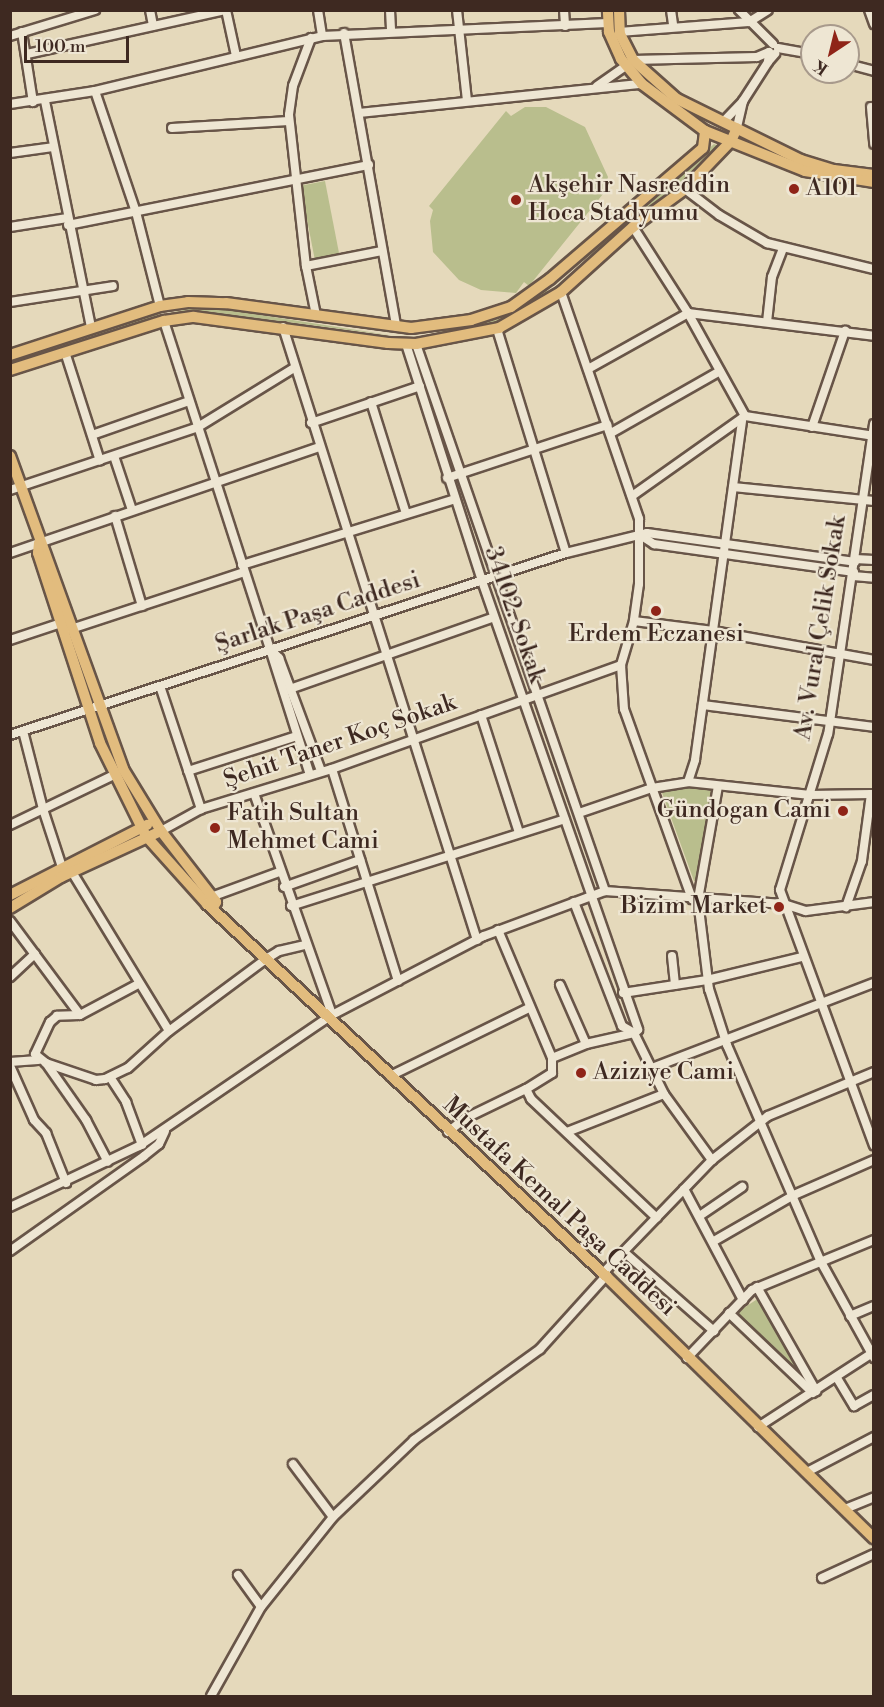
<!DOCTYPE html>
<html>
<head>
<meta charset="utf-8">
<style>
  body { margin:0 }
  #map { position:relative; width:884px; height:1707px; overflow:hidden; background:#e5d9bb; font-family:"Libre Bodoni",serif }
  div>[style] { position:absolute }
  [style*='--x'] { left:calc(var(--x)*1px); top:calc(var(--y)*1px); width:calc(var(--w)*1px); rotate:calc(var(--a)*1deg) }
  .green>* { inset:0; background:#b9be8d; transform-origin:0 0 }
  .roads { filter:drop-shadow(2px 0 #685548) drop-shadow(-2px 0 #685548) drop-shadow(0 2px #685548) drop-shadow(0 -2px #685548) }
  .minor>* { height:8px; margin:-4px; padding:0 4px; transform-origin:4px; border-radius:4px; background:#eee6d3 }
  .major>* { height:10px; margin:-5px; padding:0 5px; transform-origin:5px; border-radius:5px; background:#e2bc7e }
  .dots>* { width:16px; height:16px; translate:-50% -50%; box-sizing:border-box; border:3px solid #eee6d3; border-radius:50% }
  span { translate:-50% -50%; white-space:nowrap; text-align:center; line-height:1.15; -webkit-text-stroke:4.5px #eee6d3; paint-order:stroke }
  .poi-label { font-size:24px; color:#3e2921 }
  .left { translate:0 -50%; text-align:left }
  .right { translate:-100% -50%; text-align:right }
  .street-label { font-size:24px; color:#3e2921 }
  .frame { position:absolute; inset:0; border:12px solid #3e2921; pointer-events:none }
  .north { position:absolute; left:800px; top:24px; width:60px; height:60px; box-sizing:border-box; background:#eee6d3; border:2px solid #a89a8c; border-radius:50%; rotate:215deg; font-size:16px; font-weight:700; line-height:24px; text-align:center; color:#3e2921 }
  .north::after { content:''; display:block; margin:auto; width:21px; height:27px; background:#8f2418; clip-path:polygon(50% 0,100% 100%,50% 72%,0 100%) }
  .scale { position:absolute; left:24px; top:36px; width:105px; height:27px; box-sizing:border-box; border:3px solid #3e2921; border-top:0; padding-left:8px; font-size:18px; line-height:21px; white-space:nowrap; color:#3e2921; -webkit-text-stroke:4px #eee6d3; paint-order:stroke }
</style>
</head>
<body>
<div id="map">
  <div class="green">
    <div style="clip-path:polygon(525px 107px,546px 107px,585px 127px,608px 177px,603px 194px,529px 286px,524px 282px,516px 293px,481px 290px,459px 280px,433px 252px,430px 221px,433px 210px,429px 206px,506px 111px,511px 116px)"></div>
    <div style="clip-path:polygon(714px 144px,719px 146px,717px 153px,636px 220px,633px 217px)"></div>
    <div style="left:325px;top:181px;width:75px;height:25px;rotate:79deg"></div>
    <div style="clip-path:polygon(623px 223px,626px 226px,563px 277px,562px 275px)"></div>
    <div style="clip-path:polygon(546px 289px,549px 293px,503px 322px,419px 337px,505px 316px)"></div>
    <div style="clip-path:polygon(193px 308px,222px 309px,395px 336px,209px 312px,165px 314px)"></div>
    <div style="clip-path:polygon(158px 312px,159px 316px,11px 364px,53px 345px)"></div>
    <div style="clip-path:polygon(687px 785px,713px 790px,699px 881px,694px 881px,661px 790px)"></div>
    <div style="clip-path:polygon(759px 1298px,808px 1383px,736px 1313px)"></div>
  </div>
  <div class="roads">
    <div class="minor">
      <div style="--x:150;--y:10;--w:16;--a:79"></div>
      <div style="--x:226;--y:10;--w:47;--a:77.7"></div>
      <div style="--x:318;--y:10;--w:26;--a:81"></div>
      <div style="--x:390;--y:10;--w:21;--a:87"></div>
      <div style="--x:457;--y:10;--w:91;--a:83.7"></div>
      <div style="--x:564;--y:10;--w:16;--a:86"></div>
      <div style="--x:671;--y:10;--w:15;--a:82"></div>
      <div style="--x:739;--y:10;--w:48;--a:45"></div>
      <div style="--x:869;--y:10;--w:15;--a:70"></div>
      <div style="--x:22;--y:32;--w:71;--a:81.1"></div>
      <div style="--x:619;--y:32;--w:130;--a:-4.4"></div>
      <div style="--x:749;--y:22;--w:22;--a:-32"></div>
      <div style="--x:344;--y:33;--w:298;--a:79.9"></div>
      <div style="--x:10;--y:36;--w:89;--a:-17"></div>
      <div style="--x:311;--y:38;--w:51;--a:110.6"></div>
      <div style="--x:293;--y:86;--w:29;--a:98"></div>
      <div style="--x:289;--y:115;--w:152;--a:83.6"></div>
      <div style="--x:306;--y:266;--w:50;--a:78.5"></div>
      <div style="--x:778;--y:48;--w:35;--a:10"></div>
      <div style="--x:27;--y:54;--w:204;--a:-12.5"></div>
      <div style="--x:633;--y:60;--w:124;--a:-1.4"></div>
      <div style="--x:757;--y:57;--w:13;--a:-23"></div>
      <div style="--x:769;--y:52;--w:10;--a:96"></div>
      <div style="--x:768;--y:62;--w:11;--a:-49"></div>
      <div style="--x:848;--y:64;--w:27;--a:15"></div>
      <div style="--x:597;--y:86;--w:35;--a:-35"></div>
      <div style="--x:95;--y:91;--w:128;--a:71.3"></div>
      <div style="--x:136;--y:212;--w:97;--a:75.7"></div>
      <div style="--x:45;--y:101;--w:231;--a:78.5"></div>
      <div style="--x:743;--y:101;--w:46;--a:-57.3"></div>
      <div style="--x:10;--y:104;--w:86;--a:-8.7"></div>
      <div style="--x:95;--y:91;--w:234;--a:-13.6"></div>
      <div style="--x:322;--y:36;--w:286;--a:-2.6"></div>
      <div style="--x:871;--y:107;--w:37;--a:85"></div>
      <div style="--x:359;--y:113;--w:284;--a:-5.9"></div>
      <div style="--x:723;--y:122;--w:29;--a:-46"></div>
      <div style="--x:743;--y:101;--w:28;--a:103"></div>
      <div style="--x:172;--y:128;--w:117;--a:-3.4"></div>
      <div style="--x:10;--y:153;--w:43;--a:-7.9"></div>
      <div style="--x:685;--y:189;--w:43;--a:37.4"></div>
      <div style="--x:719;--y:215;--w:56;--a:30.3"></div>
      <div style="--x:767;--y:243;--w:110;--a:13.7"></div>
      <div style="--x:68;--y:225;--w:307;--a:-11.3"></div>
      <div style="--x:10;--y:227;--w:58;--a:-9"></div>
      <div style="--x:633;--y:227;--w:102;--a:57.4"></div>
      <div style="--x:688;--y:313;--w:118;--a:61"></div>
      <div style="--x:306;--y:266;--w:77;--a:-11.2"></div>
      <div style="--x:561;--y:292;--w:240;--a:71"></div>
      <div style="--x:639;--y:519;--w:65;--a:90"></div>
      <div style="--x:639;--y:584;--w:37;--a:98"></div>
      <div style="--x:634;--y:621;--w:46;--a:106.5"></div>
      <div style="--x:621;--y:665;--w:44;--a:86.1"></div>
      <div style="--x:624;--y:709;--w:202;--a:70.3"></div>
      <div style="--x:10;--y:302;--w:104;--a:-8.8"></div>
      <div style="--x:164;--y:321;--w:345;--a:72.1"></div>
      <div style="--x:767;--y:322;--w:45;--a:-83.7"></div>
      <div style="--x:772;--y:277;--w:30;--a:-69"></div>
      <div style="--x:283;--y:327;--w:643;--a:72.44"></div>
      <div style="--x:497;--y:329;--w:234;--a:72.9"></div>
      <div style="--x:406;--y:344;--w:249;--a:72.2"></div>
      <div style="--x:482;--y:581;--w:475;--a:70.8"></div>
      <div style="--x:638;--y:1030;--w:5;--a:143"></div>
      <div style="--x:634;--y:1033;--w:68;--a:63.8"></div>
      <div style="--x:664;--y:1094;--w:82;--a:54"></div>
      <div style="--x:416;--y:344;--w:579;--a:70.94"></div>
      <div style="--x:65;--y:352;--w:114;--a:72.2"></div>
      <div style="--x:588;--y:369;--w:115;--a:-29.2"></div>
      <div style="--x:688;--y:313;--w:187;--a:7"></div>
      <div style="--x:371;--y:402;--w:117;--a:72.6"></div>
      <div style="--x:311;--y:423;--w:115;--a:-18.7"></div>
      <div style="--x:874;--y:424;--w:313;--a:98.4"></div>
      <div style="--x:828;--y:734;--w:163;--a:107.1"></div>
      <div style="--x:780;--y:890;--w:272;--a:69.8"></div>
      <div style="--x:812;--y:427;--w:102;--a:-71"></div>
      <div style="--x:611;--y:433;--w:125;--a:-29.6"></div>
      <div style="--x:92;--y:435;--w:103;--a:-19.3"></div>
      <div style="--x:114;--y:456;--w:57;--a:71.6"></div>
      <div style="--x:447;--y:478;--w:169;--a:-18.3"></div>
      <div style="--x:733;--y:487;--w:142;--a:5.7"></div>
      <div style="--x:10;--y:490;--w:198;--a:-18.5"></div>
      <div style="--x:198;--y:427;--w:113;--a:-31.6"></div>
      <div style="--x:632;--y:496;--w:138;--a:-35.3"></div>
      <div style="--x:745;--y:416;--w:131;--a:8.8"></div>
      <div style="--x:115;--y:516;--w:94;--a:73.3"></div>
      <div style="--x:640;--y:535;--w:17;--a:33"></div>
      <div style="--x:654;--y:544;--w:202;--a:8"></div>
      <div style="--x:10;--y:553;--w:327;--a:-18.9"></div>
      <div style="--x:855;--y:559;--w:19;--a:3"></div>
      <div style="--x:242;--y:565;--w:223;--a:-17.2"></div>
      <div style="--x:853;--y:576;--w:21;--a:5"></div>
      <div style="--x:634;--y:621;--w:80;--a:7.2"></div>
      <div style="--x:713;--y:631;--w:164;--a:10.2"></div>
      <div style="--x:71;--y:629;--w:182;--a:-18.2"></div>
      <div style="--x:10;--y:640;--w:54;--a:-18.4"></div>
      <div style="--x:160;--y:686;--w:130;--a:71.6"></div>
      <div style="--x:290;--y:689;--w:216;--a:-19.4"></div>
      <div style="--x:703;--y:705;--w:172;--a:7.3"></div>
      <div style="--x:481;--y:715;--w:124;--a:72.1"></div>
      <div style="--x:23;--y:731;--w:81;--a:75.6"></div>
      <div style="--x:43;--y:809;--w:61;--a:71.9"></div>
      <div style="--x:10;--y:735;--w:585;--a:-18.13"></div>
      <div style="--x:566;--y:553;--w:83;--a:-13.9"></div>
      <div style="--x:647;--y:533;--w:210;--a:7.9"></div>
      <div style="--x:332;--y:769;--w:222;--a:72.7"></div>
      <div style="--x:188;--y:771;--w:114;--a:-17.8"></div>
      <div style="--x:310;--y:775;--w:132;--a:-107.6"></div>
      <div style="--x:270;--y:649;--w:13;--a:45"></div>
      <div style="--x:279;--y:658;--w:121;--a:69.6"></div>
      <div style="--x:688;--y:782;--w:23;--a:-72"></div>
      <div style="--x:695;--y:760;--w:342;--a:-82.1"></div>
      <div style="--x:718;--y:786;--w:116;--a:100"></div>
      <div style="--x:698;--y:900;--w:90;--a:83"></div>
      <div style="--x:709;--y:989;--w:59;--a:72.2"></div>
      <div style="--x:727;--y:1045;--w:234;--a:66.6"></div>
      <div style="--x:820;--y:1260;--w:112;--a:61.1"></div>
      <div style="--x:254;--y:793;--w:235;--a:70.6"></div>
      <div style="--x:579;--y:813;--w:77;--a:-18.9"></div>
      <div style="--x:652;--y:788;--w:36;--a:-9"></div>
      <div style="--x:688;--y:782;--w:123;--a:6.1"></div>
      <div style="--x:810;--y:795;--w:61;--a:-0.9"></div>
      <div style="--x:871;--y:794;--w:68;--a:97.7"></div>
      <div style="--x:862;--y:861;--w:49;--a:109.2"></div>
      <div style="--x:10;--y:825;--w:115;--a:-25.7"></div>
      <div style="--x:161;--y:831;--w:46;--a:-28.8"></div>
      <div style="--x:201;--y:809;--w:137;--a:-17"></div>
      <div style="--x:332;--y:769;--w:307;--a:-19.8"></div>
      <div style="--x:72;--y:872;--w:186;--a:58.6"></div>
      <div style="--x:284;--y:887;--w:81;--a:-19.6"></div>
      <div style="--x:211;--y:897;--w:72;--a:-20.2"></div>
      <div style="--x:574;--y:902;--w:133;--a:68.8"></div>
      <div style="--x:622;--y:1026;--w:14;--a:30"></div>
      <div style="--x:291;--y:906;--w:287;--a:-17.6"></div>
      <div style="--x:10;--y:921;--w:117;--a:53.3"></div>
      <div style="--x:80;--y:1015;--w:66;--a:-28.1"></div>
      <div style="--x:498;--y:930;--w:139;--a:67.1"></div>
      <div style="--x:552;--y:1058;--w:15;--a:90"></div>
      <div style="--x:552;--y:1073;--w:31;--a:148"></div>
      <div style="--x:526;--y:1089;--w:11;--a:63"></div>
      <div style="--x:531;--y:1099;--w:173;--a:43.4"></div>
      <div style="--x:672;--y:956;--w:29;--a:84"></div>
      <div style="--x:10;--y:977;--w:34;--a:-43"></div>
      <div style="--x:560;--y:985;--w:64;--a:66.2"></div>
      <div style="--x:623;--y:993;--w:85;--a:-8.8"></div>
      <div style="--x:707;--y:980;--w:98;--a:-13.6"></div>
      <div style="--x:80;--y:1015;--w:23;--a:178"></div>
      <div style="--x:57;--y:1016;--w:9;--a:139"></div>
      <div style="--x:50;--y:1022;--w:35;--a:115"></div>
      <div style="--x:35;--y:1054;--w:14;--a:39"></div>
      <div style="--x:46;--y:1063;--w:53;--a:18.8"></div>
      <div style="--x:96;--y:1080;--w:9;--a:-6"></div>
      <div style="--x:105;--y:1079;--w:25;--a:-26"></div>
      <div style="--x:128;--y:1068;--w:55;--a:-42.1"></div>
      <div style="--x:169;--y:1031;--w:121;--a:-36.6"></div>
      <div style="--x:266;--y:959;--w:15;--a:-32"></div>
      <div style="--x:279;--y:951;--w:27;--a:-13"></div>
      <div style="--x:552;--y:1058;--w:37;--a:-22"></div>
      <div style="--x:586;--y:1044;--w:49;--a:-12.9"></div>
      <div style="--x:10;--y:1062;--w:28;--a:-4"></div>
      <div style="--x:46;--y:1063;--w:70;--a:54.9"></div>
      <div style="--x:86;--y:1120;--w:47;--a:62.4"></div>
      <div style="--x:10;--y:1066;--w:59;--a:66"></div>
      <div style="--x:34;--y:1120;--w:18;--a:47"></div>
      <div style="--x:46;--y:1133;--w:54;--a:68.2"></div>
      <div style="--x:652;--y:1068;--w:238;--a:-21"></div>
      <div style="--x:390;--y:1076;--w:155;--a:-26.1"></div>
      <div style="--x:110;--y:1077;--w:30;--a:57"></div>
      <div style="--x:126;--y:1102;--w:46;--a:69.6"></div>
      <div style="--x:448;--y:1132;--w:21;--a:-39"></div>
      <div style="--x:464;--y:1119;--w:69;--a:-25.8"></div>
      <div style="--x:567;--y:1132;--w:104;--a:-21.4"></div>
      <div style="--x:684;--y:1189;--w:126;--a:62"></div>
      <div style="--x:10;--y:1207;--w:143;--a:-25.3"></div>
      <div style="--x:139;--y:1146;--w:233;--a:-34.2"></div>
      <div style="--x:332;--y:1015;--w:171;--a:-27.5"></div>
      <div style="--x:484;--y:936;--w:129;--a:-20.4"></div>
      <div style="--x:605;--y:891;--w:179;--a:4.2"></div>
      <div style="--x:784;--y:904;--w:23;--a:18"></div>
      <div style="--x:806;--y:911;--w:69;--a:-7.5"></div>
      <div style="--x:701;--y:1215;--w:50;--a:-34.3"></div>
      <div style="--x:714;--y:1241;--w:92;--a:-29.9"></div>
      <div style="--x:794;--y:1195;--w:87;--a:-23.6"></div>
      <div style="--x:10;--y:1251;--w:164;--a:-35.3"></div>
      <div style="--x:144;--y:1156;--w:19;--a:-39"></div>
      <div style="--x:159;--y:1144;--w:14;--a:-65"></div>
      <div style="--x:624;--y:1252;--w:120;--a:41.3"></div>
      <div style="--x:603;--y:1273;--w:157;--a:-46"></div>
      <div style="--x:712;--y:1160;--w:71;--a:-38.2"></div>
      <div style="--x:768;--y:1116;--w:115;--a:-22.5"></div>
      <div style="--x:757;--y:1287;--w:120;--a:60.4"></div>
      <div style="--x:729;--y:1313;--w:116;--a:43.6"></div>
      <div style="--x:850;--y:1316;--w:26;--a:-23"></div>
      <div style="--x:687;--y:1358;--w:94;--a:-46.3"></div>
      <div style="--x:752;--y:1290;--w:132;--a:-22.3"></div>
      <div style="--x:837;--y:1378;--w:33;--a:59"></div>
      <div style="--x:854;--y:1406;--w:23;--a:-29"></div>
      <div style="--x:758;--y:1427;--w:135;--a:-32.9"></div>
      <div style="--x:293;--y:1464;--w:66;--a:53"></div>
      <div style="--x:807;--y:1472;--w:76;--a:-27.6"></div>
      <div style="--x:845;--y:1509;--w:31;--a:-22"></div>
      <div style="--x:238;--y:1575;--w:39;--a:54"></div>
      <div style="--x:822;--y:1578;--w:57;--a:-24.8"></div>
      <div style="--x:211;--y:1696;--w:102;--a:-60.7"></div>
      <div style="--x:261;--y:1607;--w:115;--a:-51.3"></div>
      <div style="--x:333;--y:1517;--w:112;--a:-43.5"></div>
      <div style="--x:414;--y:1440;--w:155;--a:-35.8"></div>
      <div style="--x:540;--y:1349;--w:98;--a:-47.9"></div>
    </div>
    <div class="major">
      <div style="--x:619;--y:10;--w:24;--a:88"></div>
      <div style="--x:620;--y:34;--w:29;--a:63"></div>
      <div style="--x:633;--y:60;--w:59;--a:41.6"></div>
      <div style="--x:677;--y:99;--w:138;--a:26.2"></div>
      <div style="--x:801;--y:160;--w:34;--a:17"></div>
      <div style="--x:834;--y:170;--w:40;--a:7.1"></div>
      <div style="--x:705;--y:131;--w:108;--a:21.8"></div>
      <div style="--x:805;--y:171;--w:70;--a:9.1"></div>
      <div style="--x:10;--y:355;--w:158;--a:-18.1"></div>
      <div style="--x:160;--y:306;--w:28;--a:-8"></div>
      <div style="--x:188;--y:302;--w:38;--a:2"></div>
      <div style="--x:226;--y:303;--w:187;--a:7.7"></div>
      <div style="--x:411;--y:328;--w:61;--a:-7.6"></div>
      <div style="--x:471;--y:320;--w:42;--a:-18"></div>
      <div style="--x:511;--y:307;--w:48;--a:-35.7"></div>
      <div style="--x:550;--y:279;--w:201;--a:-40.6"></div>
      <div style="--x:703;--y:148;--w:17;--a:-83"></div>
      <div style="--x:705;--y:131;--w:79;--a:-143.3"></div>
      <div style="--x:642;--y:84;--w:33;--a:-130"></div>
      <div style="--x:621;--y:59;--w:30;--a:-114"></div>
      <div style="--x:609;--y:32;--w:22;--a:-93"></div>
      <div style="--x:10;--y:370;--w:162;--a:-17.7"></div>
      <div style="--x:164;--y:321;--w:30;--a:-8"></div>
      <div style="--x:194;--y:317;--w:196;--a:7.6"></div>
      <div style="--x:388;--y:343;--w:28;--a:2"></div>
      <div style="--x:416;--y:344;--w:85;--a:-10.9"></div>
      <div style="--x:499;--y:328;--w:72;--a:-30.1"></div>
      <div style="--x:561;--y:292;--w:97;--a:-42.1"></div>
      <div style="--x:633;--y:227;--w:64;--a:-36.2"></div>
      <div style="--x:685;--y:189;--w:66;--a:-46.2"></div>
      <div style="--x:731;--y:141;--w:14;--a:-65"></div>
      <div style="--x:10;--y:456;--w:333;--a:70.1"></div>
      <div style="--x:123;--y:769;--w:73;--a:58.5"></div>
      <div style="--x:161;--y:831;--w:90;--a:52.2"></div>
      <div style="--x:216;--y:902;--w:7;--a:117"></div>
      <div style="--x:39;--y:543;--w:10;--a:96"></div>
      <div style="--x:38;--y:553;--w:200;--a:71.9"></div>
      <div style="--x:100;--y:743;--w:104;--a:63.7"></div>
      <div style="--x:146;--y:836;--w:91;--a:48.1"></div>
      <div style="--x:207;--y:904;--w:546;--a:42.99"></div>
      <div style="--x:606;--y:1276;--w:375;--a:44.4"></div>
      <div style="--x:10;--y:895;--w:154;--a:-27.1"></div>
      <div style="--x:10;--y:908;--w:60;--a:-31.3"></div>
      <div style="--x:61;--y:877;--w:110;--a:-24.7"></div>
    </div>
  </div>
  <div class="dots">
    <div style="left:794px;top:189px;background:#8f2418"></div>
    <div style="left:516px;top:200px;background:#8f2418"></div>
    <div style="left:656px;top:611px;background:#8f2418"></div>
    <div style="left:843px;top:811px;background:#8f2418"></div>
    <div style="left:215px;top:828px;background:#8f2418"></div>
    <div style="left:779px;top:907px;background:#8f2418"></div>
    <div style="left:581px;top:1073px;background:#8f2418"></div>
  </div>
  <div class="poi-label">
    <span class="left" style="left:528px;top:200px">Akşehir Nasreddin<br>Hoca Stadyumu</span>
    <span class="left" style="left:806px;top:189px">A101</span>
    <span style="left:656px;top:635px">Erdem Eczanesi</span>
    <span class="right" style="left:831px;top:811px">Gündogan Cami</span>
    <span class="left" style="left:227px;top:828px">Fatih Sultan<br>Mehmet Cami</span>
    <span class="right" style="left:767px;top:907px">Bizim Market</span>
    <span class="left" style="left:593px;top:1073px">Aziziye Cami</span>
  </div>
  <div class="street-label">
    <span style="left:318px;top:613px;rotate:-18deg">Şarlak Paşa Caddesi</span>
    <span style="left:514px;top:615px;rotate:71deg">34102. Sokak</span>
    <span style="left:821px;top:628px;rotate:-81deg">Av. Vural Çelik Sokak</span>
    <span style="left:340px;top:742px;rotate:-19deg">Şehit Taner Koç Sokak</span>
    <span style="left:559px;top:1207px;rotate:43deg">Mustafa Kemal Paşa Caddesi</span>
  </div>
  <div class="frame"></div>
  <div class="north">K</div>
  <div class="scale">100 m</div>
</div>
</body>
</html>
